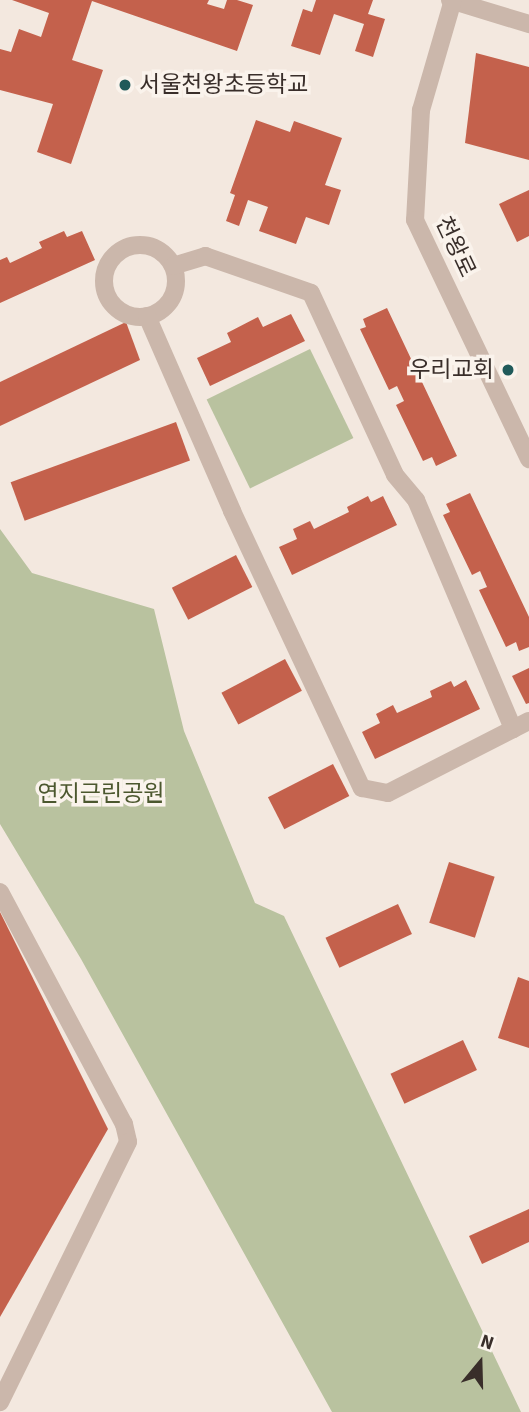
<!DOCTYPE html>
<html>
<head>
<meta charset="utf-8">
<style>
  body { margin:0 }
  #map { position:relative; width:529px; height:1412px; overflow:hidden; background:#f3e8df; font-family:"Source Sans 3","Noto Sans KR",sans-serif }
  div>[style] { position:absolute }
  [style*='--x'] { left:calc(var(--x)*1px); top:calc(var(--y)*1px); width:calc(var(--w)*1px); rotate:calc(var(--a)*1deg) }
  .green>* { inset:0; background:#b9c29f; transform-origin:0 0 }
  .building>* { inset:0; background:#c4614c; transform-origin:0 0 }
  .minor>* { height:18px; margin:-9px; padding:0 9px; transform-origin:9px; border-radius:9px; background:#cbb7ab }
  .minor>.ring { margin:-9px; padding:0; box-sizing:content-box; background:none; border:18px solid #cbb7ab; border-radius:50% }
  .dots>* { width:19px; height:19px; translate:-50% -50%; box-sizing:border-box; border:4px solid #faf3ec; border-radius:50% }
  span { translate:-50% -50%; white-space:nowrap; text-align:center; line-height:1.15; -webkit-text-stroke:7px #faf3ec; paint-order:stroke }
  .poi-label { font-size:23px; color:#392e2a }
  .left { translate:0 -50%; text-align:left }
  .right { translate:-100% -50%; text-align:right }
  .street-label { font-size:23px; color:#392e2a }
  .park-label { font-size:23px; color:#4b572e }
  .north { position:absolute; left:445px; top:1328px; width:70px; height:70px; -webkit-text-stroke:5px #faf3ec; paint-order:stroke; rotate:19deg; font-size:19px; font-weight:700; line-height:28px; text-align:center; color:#392e2a }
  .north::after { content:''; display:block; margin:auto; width:24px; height:32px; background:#392e2a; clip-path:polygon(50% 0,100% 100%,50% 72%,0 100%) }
</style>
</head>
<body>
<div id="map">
  <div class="green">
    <div style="left:310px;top:349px;width:99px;height:115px;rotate:64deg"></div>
    <div style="clip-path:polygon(0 529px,32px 573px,154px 609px,184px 731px,255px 903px,284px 916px,521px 1412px,332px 1412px,81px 959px,0 824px)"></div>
  </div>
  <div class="building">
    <div style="clip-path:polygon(12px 0,209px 0,207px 4px,224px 9px,227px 0,237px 0,253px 5px,237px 51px,92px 1px,72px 60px,103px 70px,71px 164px,37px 152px,53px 104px,0 90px,0 49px,11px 52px,19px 29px,41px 37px,49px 13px)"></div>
    <div style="clip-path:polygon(316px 0,373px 0,368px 14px,385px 19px,373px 57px,355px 51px,364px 24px,334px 14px,320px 55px,291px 46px,303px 9px,312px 12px)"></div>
    <div style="clip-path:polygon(476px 53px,529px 67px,529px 160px,465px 143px)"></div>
    <div style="clip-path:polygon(256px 120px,290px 132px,294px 121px,342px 138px,325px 185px,341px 190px,329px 225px,306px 217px,296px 244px,259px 231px,268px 207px,248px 200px,239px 226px,226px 221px,235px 195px,230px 193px)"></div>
    <div style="clip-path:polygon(529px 190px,529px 236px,517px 242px,499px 204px)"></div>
    <div style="clip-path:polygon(64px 231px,67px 237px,82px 231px,95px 260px,0 303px,0 260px,7px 257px,10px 263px,42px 248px,39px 242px)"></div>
    <div style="clip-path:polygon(387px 308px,457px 456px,436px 466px,432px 457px,423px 461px,396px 405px,404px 401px,397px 386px,389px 390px,360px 329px,366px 327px,363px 319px)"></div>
    <div style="clip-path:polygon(291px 314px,305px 341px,210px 386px,197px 358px,231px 342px,227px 333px,258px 317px,263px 327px)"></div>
    <div style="clip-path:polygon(126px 322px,140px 360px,0 426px,0 382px)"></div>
    <div style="left:176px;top:422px;width:41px;height:176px;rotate:70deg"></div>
    <div style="clip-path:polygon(470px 493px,529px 617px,529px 647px,519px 651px,516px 642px,506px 647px,479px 590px,487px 587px,480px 571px,472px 575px,443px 515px,450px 512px,446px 504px)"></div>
    <div style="clip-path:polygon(368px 496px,371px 502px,383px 496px,397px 525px,292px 575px,279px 547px,297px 539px,293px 529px,310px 521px,314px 529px,349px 512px,347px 507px)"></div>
    <div style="left:236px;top:555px;width:36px;height:72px;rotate:63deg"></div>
    <div style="left:285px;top:659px;width:36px;height:72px;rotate:62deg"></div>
    <div style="clip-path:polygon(529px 668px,529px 703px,526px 704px,512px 676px)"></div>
    <div style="clip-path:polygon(466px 680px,480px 709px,375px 759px,362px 732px,380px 723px,376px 714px,393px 705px,397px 713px,432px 697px,430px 691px,451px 681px,454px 687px)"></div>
    <div style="left:333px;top:764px;width:36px;height:73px;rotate:63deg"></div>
    <div style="left:449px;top:862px;width:48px;height:64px;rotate:18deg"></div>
    <div style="left:398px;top:904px;width:33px;height:80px;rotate:65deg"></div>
    <div style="clip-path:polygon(0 912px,108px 1129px,0 1317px)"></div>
    <div style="clip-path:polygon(518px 977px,529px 981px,529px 1048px,498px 1038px)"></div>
    <div style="left:463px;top:1040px;width:33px;height:80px;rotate:65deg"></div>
    <div style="clip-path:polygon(529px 1209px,529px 1242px,482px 1264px,469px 1236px)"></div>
  </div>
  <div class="minor">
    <div style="--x:450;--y:0;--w:83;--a:16.9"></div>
    <div style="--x:453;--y:0;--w:115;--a:106.2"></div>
    <div style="--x:421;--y:110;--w:110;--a:93.1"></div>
    <div style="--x:415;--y:220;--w:265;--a:64.5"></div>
    <div class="ring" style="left:104px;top:245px;width:54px;height:54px"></div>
    <div style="--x:173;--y:266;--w:34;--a:-17"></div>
    <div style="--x:205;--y:256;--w:112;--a:19.2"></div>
    <div style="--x:311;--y:293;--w:200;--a:65.2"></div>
    <div style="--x:395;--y:475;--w:33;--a:50"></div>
    <div style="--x:416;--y:500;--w:249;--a:67"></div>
    <div style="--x:147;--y:316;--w:213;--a:66.4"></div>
    <div style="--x:232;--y:511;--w:306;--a:64.9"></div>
    <div style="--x:362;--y:788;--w:26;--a:11"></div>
    <div style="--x:388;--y:793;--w:158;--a:-27.1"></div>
    <div style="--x:0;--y:892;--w:263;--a:61.9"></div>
    <div style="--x:124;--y:1124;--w:18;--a:77"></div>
    <div style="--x:128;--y:1142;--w:290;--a:116.2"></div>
  </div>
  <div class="dots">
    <div style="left:125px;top:85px;background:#205a5a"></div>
    <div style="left:508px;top:370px;background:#205a5a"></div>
  </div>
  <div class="poi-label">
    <span class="left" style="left:139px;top:85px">서울천왕초등학교</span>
    <span class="right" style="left:494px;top:370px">우리교회</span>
  </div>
  <div class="street-label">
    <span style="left:455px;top:247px;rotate:65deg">천왕로</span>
  </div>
  <div class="park-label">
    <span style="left:101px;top:794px">연지근린공원</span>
  </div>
  <div class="north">N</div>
</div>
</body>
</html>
